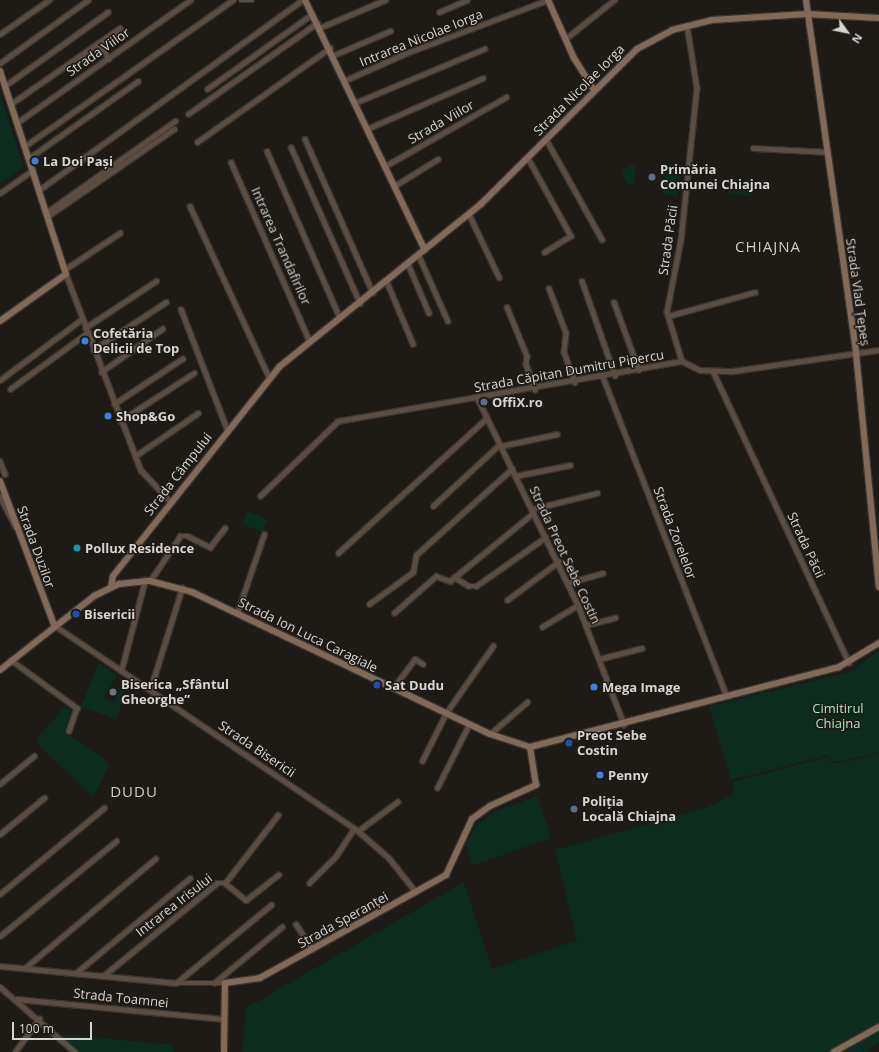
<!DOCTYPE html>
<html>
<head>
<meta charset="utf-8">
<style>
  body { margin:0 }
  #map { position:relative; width:879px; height:1052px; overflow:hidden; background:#1e1a16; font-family:"Open Sans",sans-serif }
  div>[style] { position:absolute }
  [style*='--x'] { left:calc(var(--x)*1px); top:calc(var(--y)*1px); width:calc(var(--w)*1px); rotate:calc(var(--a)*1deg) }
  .green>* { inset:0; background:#0b2c1e; transform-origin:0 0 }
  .roads { filter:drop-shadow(1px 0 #383430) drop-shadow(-1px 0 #383430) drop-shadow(0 1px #383430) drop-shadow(0 -1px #383430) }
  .street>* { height:4.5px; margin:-2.25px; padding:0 2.25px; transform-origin:2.25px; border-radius:2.25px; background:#5c4d42 }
  .secondary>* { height:6px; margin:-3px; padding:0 3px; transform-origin:3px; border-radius:3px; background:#816a58 }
  .dots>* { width:11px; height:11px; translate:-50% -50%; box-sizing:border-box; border:2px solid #1e1a16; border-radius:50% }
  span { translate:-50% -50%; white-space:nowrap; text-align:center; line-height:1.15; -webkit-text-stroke:3px #1e1a16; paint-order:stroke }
  .street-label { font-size:13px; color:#d7d5d2 }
  .poi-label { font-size:13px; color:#d7d5d2; font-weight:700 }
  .left { translate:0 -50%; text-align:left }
  .park-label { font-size:13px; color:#a0e8c3 }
  .quarter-label { font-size:15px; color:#d0cbc6; letter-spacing:1px }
  .north { position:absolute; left:827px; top:12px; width:40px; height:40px; -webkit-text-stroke:3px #1e1a16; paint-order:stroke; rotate:123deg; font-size:11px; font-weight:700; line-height:16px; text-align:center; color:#d7d5d2 }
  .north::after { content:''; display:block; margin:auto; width:14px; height:18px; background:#d7d5d2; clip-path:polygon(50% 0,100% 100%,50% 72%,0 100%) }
  .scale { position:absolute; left:12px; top:1022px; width:80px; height:18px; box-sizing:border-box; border:2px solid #d7d5d2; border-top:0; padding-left:5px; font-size:12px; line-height:14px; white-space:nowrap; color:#d7d5d2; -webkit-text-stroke:3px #1e1a16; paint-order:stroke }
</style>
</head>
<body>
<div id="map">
  <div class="green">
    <div style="clip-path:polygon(0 94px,24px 167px,0 184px)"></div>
    <div style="clip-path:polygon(661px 163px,681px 165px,678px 196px,662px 194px,665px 167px)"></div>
    <div style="clip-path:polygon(632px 164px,636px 168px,634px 187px,627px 184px,621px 172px)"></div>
    <div style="left:730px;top:179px;width:23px;height:15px;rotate:5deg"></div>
    <div style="left:247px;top:511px;width:22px;height:14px;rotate:22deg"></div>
    <div style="clip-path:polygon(879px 651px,879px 752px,839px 762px,832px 761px,829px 755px,731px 780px,709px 706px,849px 672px)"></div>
    <div style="clip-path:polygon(99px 663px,117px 675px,104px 698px,115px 702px,120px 686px,126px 689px,117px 720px,81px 706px)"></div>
    <div style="clip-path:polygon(65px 706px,73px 712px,64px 732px,103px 757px,109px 766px,93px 798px,35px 741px)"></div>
    <div style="clip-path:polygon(879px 753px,879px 1043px,862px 1052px,242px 1052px,246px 1008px,464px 882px,492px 969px,577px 940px,555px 850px,708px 807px,734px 794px,732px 782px,828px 757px,832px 763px,841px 763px)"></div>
    <div style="clip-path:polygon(537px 796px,551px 838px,472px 866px,466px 844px,475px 826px,496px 811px)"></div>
    <div style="clip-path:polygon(60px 1034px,174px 1045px,173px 1052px,77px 1052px)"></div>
  </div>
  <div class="roads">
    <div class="street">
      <div style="--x:241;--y:0;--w:11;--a:0"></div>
      <div style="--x:439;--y:12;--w:30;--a:-23"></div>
      <div style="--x:687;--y:25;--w:64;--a:81"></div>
      <div style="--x:697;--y:88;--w:153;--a:96"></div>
      <div style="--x:681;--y:240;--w:73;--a:101"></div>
      <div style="--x:667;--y:312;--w:51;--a:73"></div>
      <div style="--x:682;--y:361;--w:20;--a:27"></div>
      <div style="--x:700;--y:370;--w:33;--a:2"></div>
      <div style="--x:733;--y:371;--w:148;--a:-8.2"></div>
      <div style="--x:319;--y:28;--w:72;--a:-23"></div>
      <div style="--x:0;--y:34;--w:60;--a:-34.8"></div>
      <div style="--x:565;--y:39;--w:63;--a:-38.5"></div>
      <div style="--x:98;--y:43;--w:19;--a:54"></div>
      <div style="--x:334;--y:55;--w:61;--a:-23.2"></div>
      <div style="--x:0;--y:63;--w:108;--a:-35.6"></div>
      <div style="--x:346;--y:80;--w:64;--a:-24.1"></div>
      <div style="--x:404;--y:54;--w:154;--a:-20.6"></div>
      <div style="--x:6;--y:85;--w:125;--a:-35.6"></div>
      <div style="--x:207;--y:89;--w:129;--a:-35.5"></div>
      <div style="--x:357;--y:102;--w:138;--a:-22.7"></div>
      <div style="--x:12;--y:103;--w:131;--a:-34.8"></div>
      <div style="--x:188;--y:114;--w:158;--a:-35.2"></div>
      <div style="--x:18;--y:122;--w:211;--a:-35.3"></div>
      <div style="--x:369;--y:128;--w:124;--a:-23.7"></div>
      <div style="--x:305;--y:139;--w:168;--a:66.2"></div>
      <div style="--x:546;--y:139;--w:115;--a:60.8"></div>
      <div style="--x:197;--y:142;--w:163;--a:-35.3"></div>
      <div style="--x:25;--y:146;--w:254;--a:-35.1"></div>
      <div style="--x:291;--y:147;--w:171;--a:66.1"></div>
      <div style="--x:753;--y:148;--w:73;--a:3.1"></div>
      <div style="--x:267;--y:151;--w:182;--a:66.4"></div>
      <div style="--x:29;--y:158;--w:133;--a:-35.2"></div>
      <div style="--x:528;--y:158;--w:89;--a:61.1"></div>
      <div style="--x:571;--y:236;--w:31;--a:148"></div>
      <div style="--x:231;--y:162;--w:194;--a:66.3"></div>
      <div style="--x:387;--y:165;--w:137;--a:-29.7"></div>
      <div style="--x:396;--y:185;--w:49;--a:-31.8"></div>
      <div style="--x:39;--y:190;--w:324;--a:-35.8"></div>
      <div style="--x:0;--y:193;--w:40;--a:-34.9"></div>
      <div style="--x:190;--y:206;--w:188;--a:65.2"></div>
      <div style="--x:47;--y:212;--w:157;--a:-35.4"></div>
      <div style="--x:469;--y:214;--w:70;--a:64.5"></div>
      <div style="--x:48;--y:216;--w:153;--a:-34.6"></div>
      <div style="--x:419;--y:256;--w:71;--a:66"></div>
      <div style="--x:408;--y:264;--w:53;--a:66.8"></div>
      <div style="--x:64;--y:270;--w:67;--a:-33.5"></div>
      <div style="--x:66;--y:274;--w:210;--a:69.1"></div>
      <div style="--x:141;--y:470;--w:42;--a:46.9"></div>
      <div style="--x:582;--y:281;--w:100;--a:70.7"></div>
      <div style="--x:387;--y:282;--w:67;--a:67.2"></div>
      <div style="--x:549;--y:288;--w:48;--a:69.3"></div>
      <div style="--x:566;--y:333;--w:19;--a:96"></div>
      <div style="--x:564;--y:352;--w:32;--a:70"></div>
      <div style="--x:614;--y:302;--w:72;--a:69.8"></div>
      <div style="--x:507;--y:307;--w:53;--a:67.8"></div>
      <div style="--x:527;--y:356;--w:8;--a:97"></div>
      <div style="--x:526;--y:364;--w:27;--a:70"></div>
      <div style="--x:181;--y:309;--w:129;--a:69"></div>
      <div style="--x:668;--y:316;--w:90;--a:-15.4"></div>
      <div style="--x:85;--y:328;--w:85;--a:-33.5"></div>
      <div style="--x:93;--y:350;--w:87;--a:-33.3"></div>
      <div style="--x:713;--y:371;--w:322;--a:65"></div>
      <div style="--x:101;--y:372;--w:75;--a:-35.2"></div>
      <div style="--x:603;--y:377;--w:342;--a:68.8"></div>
      <div style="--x:0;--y:380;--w:102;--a:-36.6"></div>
      <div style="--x:10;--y:389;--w:95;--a:-36"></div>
      <div style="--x:478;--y:399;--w:229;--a:64.1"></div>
      <div style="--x:578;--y:605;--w:128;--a:68.9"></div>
      <div style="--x:114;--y:404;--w:82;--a:-33.5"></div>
      <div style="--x:120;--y:421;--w:88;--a:-33"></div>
      <div style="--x:501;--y:446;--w:57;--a:-12.1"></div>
      <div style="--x:135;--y:456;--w:76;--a:-34.3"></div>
      <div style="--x:0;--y:461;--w:14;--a:69"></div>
      <div style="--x:515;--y:476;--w:56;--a:-11.3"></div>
      <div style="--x:0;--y:496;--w:34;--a:63"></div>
      <div style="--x:260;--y:496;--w:108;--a:-43.9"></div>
      <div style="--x:338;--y:421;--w:349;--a:-9.9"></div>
      <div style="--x:433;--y:506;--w:91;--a:-42.8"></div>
      <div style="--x:532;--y:509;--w:67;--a:-13.8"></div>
      <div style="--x:338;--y:553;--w:201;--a:-42.2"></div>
      <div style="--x:454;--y:577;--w:17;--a:31"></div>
      <div style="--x:469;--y:586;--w:7;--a:0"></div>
      <div style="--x:476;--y:586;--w:85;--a:-35"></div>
      <div style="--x:150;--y:581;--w:54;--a:-56.3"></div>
      <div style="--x:180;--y:536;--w:8;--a:0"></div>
      <div style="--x:188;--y:536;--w:25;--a:27"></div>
      <div style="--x:210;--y:547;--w:24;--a:-52"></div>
      <div style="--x:568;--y:583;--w:36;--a:-16"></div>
      <div style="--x:507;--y:600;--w:64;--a:-36.7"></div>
      <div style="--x:369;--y:604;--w:54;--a:-36"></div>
      <div style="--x:413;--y:572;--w:17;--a:-80"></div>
      <div style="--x:416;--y:555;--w:129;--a:-41.9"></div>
      <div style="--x:237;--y:613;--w:83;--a:-71.1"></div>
      <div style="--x:394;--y:613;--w:56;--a:-41.4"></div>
      <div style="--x:436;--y:576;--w:15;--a:20"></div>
      <div style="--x:450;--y:581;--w:107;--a:-39.3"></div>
      <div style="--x:54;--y:625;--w:367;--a:34.1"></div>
      <div style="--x:358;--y:831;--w:41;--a:41.1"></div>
      <div style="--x:389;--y:858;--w:43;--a:51.5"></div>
      <div style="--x:586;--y:625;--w:30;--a:-14"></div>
      <div style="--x:542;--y:627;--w:42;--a:-31.4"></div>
      <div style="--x:599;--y:659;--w:44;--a:-14.3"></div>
      <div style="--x:11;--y:660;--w:82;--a:36"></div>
      <div style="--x:77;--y:708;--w:24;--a:109"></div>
      <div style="--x:121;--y:671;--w:94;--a:-75.2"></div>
      <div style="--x:393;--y:688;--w:36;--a:-53"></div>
      <div style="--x:415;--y:659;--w:9;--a:32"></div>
      <div style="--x:150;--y:690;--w:107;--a:-72.6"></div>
      <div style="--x:490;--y:734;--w:49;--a:-40.9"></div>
      <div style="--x:422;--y:761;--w:54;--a:-63.4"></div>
      <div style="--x:446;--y:713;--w:82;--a:-55"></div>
      <div style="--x:0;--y:784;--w:44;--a:-39.5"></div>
      <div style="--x:437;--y:788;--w:72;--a:-63.4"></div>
      <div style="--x:358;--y:831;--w:49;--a:-36.6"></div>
      <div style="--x:0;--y:834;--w:57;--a:-39.3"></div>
      <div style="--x:225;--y:883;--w:86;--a:-52.1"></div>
      <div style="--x:309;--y:883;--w:38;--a:-45"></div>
      <div style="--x:336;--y:856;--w:33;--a:-57"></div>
      <div style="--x:0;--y:894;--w:135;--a:-39.6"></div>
      <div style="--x:296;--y:924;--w:30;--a:56"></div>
      <div style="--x:0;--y:936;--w:150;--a:-39.3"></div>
      <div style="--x:0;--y:966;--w:177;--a:5.5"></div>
      <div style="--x:176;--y:983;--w:49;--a:0"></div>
      <div style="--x:25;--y:968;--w:170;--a:-40"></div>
      <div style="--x:76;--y:973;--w:148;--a:-39.8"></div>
      <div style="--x:103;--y:976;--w:147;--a:-39.2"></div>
      <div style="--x:217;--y:883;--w:8;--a:0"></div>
      <div style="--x:225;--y:883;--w:27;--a:39"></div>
      <div style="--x:246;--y:900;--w:41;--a:-38"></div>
      <div style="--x:176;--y:983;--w:123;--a:-39.4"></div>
      <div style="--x:214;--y:983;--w:88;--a:-39.5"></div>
      <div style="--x:0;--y:987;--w:99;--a:40.9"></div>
      <div style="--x:17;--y:999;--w:207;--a:5.5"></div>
      <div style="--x:15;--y:1052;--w:41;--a:-54"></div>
    </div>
    <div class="secondary">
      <div style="--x:305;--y:0;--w:277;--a:64.4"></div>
      <div style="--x:548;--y:0;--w:64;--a:65.9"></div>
      <div style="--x:574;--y:58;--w:36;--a:58"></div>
      <div style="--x:806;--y:0;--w:357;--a:81.9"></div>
      <div style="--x:856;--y:353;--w:235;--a:84.4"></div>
      <div style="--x:0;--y:71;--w:213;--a:72"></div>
      <div style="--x:66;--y:274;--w:81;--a:144.5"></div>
      <div style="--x:0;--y:481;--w:154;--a:69.4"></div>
      <div style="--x:111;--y:587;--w:11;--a:-80"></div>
      <div style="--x:113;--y:576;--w:267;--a:-51.5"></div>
      <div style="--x:279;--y:367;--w:260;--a:-38.9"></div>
      <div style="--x:481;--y:204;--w:220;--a:-44.8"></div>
      <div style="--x:637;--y:49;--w:40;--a:-28"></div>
      <div style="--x:672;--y:30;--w:41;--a:-14"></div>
      <div style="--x:712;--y:20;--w:95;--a:-3.6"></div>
      <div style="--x:807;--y:14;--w:72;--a:3.2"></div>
      <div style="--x:0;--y:670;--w:120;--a:-38.2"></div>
      <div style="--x:94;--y:596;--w:28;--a:-26"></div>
      <div style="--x:119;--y:584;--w:31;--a:-6"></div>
      <div style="--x:150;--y:581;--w:43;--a:14.7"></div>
      <div style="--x:192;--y:592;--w:330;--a:25.5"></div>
      <div style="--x:490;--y:734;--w:42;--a:18"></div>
      <div style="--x:530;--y:747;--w:319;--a:-14.5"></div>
      <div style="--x:839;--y:667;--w:47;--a:-31"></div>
      <div style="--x:224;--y:1052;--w:69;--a:-89.2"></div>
      <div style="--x:225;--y:983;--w:35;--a:-8"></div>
      <div style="--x:260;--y:978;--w:213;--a:-29"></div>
      <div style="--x:446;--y:875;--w:62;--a:-65.1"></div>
      <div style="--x:472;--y:819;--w:22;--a:-36"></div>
      <div style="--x:490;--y:806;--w:51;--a:-24.5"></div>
      <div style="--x:536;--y:785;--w:38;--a:-99"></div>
      <div style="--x:834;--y:1052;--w:51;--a:-29.1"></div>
    </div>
  </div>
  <div class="dots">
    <div style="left:35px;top:161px;background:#3f7fe0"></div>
    <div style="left:652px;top:177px;background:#5c6f8a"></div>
    <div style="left:85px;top:341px;background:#3f7fe0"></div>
    <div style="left:484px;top:402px;background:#5c6f8a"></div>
    <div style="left:108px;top:416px;background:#3f7fe0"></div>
    <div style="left:77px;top:548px;background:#0f9aa8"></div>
    <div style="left:76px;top:614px;background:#1a4fb4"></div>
    <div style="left:377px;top:685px;background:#1a4fb4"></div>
    <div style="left:594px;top:687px;background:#3f7fe0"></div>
    <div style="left:113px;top:692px;background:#6b7280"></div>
    <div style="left:569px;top:743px;background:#1a4fb4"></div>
    <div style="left:600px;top:775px;background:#3f7fe0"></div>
    <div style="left:574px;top:809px;background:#5c6f8a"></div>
  </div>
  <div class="street-label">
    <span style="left:421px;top:38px;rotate:-22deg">Intrarea Nicolae Iorga</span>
    <span style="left:98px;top:52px;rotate:-35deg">Strada Viilor</span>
    <span style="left:579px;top:90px;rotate:-45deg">Strada Nicolae Iorga</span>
    <span style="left:441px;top:122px;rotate:-30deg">Strada Viilor</span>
    <span style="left:668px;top:240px;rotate:-82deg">Strada Păcii</span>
    <span style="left:281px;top:246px;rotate:66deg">Intrarea Trandafirilor</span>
    <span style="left:858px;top:292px;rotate:82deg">Strada Vlad Țepeș</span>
    <span style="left:569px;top:371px;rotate:-10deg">Strada Căpitan Dumitru Pipercu</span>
    <span style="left:178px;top:474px;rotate:-52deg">Strada Câmpului</span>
    <span style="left:675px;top:533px;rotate:69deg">Strada Zorelelor</span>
    <span style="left:806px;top:545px;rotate:65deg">Strada Păcii</span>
    <span style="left:36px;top:547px;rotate:70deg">Strada Duzilor</span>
    <span style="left:565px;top:555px;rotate:65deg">Strada Preot Sebe Costin</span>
    <span style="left:308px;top:635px;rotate:26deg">Strada Ion Luca Caragiale</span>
    <span style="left:257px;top:749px;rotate:34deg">Strada Bisericii</span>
    <span style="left:174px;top:905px;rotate:-38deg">Intrarea Irisului</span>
    <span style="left:343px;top:920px;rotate:-29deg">Strada Speranței</span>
    <span style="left:121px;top:998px;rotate:6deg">Strada Toamnei</span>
  </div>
  <div class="poi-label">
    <span class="left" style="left:43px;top:161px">La Doi Pași</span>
    <span class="left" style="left:660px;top:177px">Primăria<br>Comunei Chiajna</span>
    <span class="left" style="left:93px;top:341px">Cofetăria<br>Delicii de Top</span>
    <span class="left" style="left:492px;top:402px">OffiX.ro</span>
    <span class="left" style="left:116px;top:416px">Shop&amp;Go</span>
    <span class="left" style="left:85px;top:548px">Pollux Residence</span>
    <span class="left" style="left:84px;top:614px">Bisericii</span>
    <span class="left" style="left:121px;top:692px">Biserica „Sfântul<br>Gheorghe”</span>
    <span class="left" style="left:385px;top:685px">Sat Dudu</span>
    <span class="left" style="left:602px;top:687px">Mega Image</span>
    <span class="left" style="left:577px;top:743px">Preot Sebe<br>Costin</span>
    <span class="left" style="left:608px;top:775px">Penny</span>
    <span class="left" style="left:582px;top:809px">Poliția<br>Locală Chiajna</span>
  </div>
  <div class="park-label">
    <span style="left:838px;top:716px">Cimitirul<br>Chiajna</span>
  </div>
  <div class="quarter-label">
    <span style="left:768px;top:247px">CHIAJNA</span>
    <span style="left:134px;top:792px">DUDU</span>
  </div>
  <div class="north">N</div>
  <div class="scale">100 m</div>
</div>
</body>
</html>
